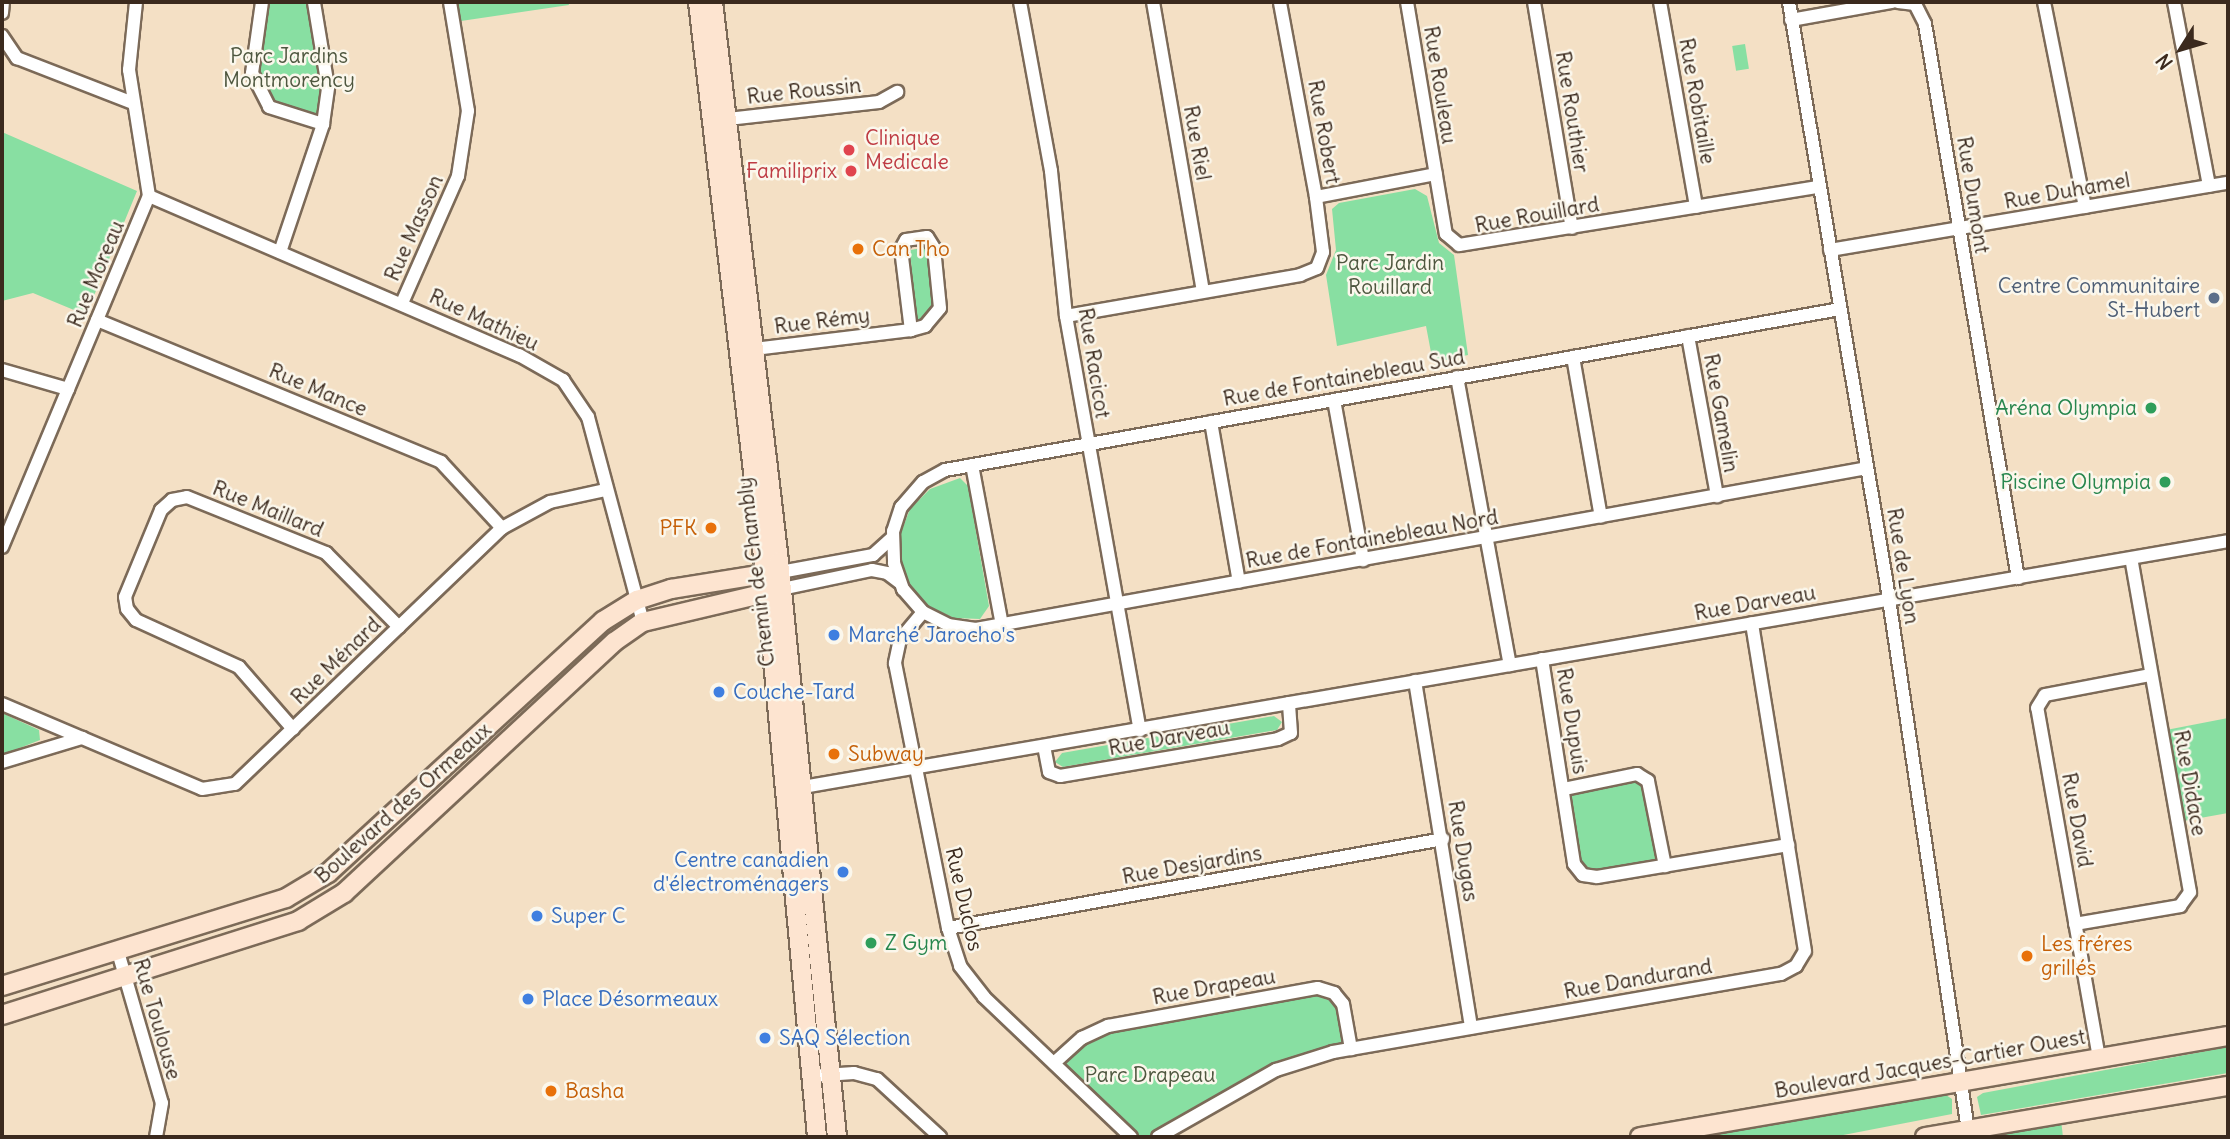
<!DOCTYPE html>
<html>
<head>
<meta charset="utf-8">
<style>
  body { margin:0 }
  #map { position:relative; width:2230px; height:1139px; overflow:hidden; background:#f4e0c5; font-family:Delius,sans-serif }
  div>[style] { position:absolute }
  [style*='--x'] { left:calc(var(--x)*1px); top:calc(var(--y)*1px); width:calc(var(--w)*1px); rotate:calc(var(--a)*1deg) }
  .green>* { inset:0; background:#88dfa2; transform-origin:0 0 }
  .roads { filter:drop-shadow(2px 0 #7c6a58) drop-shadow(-2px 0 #7c6a58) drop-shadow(0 2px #7c6a58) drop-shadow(0 -2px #7c6a58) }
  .street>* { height:12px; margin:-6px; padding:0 6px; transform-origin:6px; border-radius:6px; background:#fff }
  .secondary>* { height:18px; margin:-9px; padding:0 9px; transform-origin:9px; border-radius:9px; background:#fde4d0 }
  .dots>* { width:19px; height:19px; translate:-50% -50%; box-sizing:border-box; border:4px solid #fbf7ec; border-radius:50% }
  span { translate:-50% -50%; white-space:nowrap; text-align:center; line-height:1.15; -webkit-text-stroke:5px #fbf7ec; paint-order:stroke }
  .park-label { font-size:21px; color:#4e573f }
  .street-label { font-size:21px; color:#3b2a1e }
  .health-label { font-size:21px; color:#be3a42 }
  .left { translate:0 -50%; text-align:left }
  .right { translate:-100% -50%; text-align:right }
  .food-label { font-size:21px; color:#c56008 }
  .service-label { font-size:21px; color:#4e5e75 }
  .leisure-label { font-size:21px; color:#27864d }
  .shop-label { font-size:21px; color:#366cbe }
  .frame { position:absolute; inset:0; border:4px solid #3b2a1e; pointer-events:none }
  .north { position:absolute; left:2146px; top:14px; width:70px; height:70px; -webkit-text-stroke:5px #fbf7ec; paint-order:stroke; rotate:233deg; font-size:19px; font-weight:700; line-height:28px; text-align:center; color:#3b2a1e }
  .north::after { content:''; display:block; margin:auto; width:24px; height:32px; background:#3b2a1e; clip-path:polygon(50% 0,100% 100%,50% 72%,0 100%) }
</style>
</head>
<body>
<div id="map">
  <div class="green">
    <div style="clip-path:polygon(262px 2px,315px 2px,328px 87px,323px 124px,269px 107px,252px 73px)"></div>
    <div style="clip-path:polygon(457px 2px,568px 2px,569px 5px,461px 21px)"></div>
    <div style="left:1745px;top:44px;width:25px;height:13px;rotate:81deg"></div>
    <div style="clip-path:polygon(2px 132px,137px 191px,86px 315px,33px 293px,2px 301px)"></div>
    <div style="clip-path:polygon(1415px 189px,1427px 196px,1439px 243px,1454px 255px,1468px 355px,1433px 363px,1426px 326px,1337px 346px,1326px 275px,1336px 250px,1332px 209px,1339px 203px)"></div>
    <div style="clip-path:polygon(923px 248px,928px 253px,937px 311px,930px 319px,916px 319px,910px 250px)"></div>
    <div style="clip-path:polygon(960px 478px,968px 486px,989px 606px,980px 619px,954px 618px,927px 606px,908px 585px,899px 561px,900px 535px,910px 509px,930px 489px)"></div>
    <div style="clip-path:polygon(2px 713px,39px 730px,40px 740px,2px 755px)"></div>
    <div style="clip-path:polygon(1274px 716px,1282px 722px,1277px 730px,1063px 767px,1055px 762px,1062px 753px)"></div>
    <div style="clip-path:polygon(2228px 718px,2228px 813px,2178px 822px,2161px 731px)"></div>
    <div style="clip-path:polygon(1637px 774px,1648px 781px,1665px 866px,1597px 877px,1574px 864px,1564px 789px)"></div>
    <div style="clip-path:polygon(1318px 988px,1334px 993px,1351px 1049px,1276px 1070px,1158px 1137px,1131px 1137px,1054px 1063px,1082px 1038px)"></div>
    <div style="clip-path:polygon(2228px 1047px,2228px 1073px,1981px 1115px,1977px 1097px,1983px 1093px)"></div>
    <div style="clip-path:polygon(1946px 1095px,1952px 1099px,1952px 1114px,1833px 1137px,1700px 1137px)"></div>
    <div style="clip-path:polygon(2061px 1120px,2063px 1137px,1985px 1137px,1984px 1132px)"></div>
  </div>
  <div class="roads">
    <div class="street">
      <div style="--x:262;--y:2;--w:72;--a:98"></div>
      <div style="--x:252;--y:73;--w:38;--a:63"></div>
      <div style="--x:269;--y:107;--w:57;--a:17.5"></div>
      <div style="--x:1020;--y:2;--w:172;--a:79.6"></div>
      <div style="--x:1051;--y:171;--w:146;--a:84.1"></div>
      <div style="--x:1066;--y:316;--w:421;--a:79.9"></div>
      <div style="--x:1153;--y:2;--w:293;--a:80.2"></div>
      <div style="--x:1407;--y:2;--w:235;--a:80.5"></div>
      <div style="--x:1446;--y:234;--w:17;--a:40"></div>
      <div style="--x:1459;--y:245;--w:364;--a:-9.2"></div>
      <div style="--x:1534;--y:2;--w:229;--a:80.5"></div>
      <div style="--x:1660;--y:2;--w:208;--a:80"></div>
      <div style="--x:1789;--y:2;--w:585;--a:80.46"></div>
      <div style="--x:1886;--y:579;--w:564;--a:81.54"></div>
      <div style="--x:1898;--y:2;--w:17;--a:7"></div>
      <div style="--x:1915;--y:4;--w:22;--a:63"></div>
      <div style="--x:1925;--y:24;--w:562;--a:80.47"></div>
      <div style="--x:2044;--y:2;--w:209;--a:78.7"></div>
      <div style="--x:2174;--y:2;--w:187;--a:79.2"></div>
      <div style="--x:2;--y:13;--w:11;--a:-85"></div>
      <div style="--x:1791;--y:20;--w:103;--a:-10.1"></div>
      <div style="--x:2;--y:36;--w:27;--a:56"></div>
      <div style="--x:17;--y:58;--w:124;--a:21.2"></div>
      <div style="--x:719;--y:120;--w:161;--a:-6.4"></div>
      <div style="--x:879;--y:102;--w:21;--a:-29"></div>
      <div style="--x:149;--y:196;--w:403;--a:23.3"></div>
      <div style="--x:519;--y:355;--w:51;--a:29.6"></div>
      <div style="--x:563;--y:380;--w:45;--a:56"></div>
      <div style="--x:588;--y:417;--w:212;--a:75"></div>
      <div style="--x:1316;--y:197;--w:122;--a:-10.9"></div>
      <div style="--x:1830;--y:250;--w:404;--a:-9.6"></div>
      <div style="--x:280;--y:252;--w:135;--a:-71.4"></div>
      <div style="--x:323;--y:124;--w:37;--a:-82"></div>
      <div style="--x:328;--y:87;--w:86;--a:-99.4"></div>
      <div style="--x:402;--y:303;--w:139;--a:-66.2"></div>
      <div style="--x:458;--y:176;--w:66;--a:-81.3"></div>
      <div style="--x:468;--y:111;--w:110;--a:-99.4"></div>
      <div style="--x:1840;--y:309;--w:909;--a:169.8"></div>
      <div style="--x:945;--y:470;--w:25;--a:151"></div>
      <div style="--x:923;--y:482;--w:33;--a:131"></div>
      <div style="--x:901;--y:507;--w:25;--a:108"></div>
      <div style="--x:893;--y:531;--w:32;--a:88"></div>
      <div style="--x:894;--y:563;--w:28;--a:71"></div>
      <div style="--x:903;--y:589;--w:30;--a:49"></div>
      <div style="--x:923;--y:612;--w:28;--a:27"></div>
      <div style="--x:948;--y:625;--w:28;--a:8"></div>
      <div style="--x:976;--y:629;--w:905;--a:-10.24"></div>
      <div style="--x:1066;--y:316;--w:238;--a:-9.9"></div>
      <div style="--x:1300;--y:275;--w:18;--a:-22"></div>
      <div style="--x:1317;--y:268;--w:17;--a:-69"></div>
      <div style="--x:1323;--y:252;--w:55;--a:-97.3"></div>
      <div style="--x:1316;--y:197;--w:198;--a:-100.5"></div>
      <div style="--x:97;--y:320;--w:372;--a:22.4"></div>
      <div style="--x:441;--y:462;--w:90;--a:47.3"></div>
      <div style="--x:1688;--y:336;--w:163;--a:79.7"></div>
      <div style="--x:746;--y:350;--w:166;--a:-6.9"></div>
      <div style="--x:911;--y:330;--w:15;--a:-16"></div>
      <div style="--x:925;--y:326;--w:23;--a:-50"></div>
      <div style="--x:940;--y:308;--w:60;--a:-95.7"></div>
      <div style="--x:934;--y:248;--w:13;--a:-122"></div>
      <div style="--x:927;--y:237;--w:21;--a:172"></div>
      <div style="--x:906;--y:240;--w:10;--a:119"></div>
      <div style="--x:901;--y:249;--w:82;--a:83"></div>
      <div style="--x:1573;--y:357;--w:162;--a:80.1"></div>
      <div style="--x:2;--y:370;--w:69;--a:16.1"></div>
      <div style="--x:1457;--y:377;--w:293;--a:79.6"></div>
      <div style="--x:1334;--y:400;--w:163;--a:79.7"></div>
      <div style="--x:1211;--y:422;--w:162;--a:80.1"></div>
      <div style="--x:972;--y:465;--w:163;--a:79.4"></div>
      <div style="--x:2;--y:547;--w:381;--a:-67.3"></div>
      <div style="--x:149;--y:196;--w:128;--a:-99"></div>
      <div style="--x:129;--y:70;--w:68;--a:-84.1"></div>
      <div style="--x:775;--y:573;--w:100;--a:-10.4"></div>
      <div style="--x:873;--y:555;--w:25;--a:-42"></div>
      <div style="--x:777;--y:590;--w:97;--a:-11.9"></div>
      <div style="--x:872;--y:570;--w:15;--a:11"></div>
      <div style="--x:887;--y:573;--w:15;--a:37"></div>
      <div style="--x:923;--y:612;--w:35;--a:130"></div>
      <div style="--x:900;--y:639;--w:25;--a:102"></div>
      <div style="--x:895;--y:663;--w:270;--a:78.7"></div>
      <div style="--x:948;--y:928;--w:40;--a:72"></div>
      <div style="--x:960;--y:966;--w:39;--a:52"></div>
      <div style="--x:984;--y:997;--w:203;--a:43.6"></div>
      <div style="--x:1542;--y:659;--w:207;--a:81.1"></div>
      <div style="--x:1574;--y:864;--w:14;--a:51"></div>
      <div style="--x:1583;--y:875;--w:14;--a:8"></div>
      <div style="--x:1597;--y:877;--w:194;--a:-9.5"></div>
      <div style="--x:1415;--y:681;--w:351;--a:80.8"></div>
      <div style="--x:2;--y:704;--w:217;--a:23"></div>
      <div style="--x:202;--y:789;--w:33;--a:-9"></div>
      <div style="--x:235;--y:784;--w:370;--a:-43.8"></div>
      <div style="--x:502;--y:528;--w:55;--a:-28.4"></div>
      <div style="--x:550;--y:502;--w:56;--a:-12.3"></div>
      <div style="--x:293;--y:729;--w:82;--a:-131.1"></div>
      <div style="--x:239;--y:667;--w:113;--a:-155.5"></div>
      <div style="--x:136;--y:620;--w:14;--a:-129"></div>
      <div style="--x:127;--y:609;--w:12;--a:-99"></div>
      <div style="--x:125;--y:597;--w:94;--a:-67.5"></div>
      <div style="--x:161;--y:510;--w:15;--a:-42"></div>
      <div style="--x:172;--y:500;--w:15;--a:-11"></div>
      <div style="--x:187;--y:497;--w:150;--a:21.9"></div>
      <div style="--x:326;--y:553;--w:104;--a:45.4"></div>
      <div style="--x:1044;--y:746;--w:26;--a:79"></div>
      <div style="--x:1049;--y:772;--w:12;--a:20"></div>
      <div style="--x:1060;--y:776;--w:221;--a:-9.6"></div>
      <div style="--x:1278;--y:739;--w:14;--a:-25"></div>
      <div style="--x:1291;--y:733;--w:30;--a:-94"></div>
      <div style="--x:2;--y:762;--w:84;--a:-16.7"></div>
      <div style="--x:803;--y:787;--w:1446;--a:-9.79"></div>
      <div style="--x:1564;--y:789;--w:75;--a:-11.6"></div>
      <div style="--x:1637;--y:774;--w:13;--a:32"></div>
      <div style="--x:1648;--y:781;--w:87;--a:78.7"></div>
      <div style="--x:2075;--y:924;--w:107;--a:-9.7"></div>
      <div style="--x:2180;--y:906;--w:17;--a:-54"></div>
      <div style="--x:2190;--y:892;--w:338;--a:-100"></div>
      <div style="--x:948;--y:928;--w:503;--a:-10.19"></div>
      <div style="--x:118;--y:952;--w:157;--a:73.8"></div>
      <div style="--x:162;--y:1103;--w:35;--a:100"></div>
      <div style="--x:2099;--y:1058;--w:355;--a:-100"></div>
      <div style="--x:2037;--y:708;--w:15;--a:-58"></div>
      <div style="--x:2045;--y:695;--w:107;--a:-10.8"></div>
      <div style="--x:1054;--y:1063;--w:38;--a:-42"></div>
      <div style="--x:1082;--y:1038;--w:29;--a:-25"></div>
      <div style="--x:1108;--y:1026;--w:213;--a:-10.3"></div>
      <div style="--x:1318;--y:988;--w:17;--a:17"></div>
      <div style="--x:1334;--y:993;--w:14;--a:51"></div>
      <div style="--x:1343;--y:1004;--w:46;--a:79.9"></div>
      <div style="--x:810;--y:1076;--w:44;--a:-3.9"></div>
      <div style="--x:854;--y:1073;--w:24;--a:15"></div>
      <div style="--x:877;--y:1079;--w:86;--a:42.6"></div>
      <div style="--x:1158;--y:1137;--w:136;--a:-29.6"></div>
      <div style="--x:1276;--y:1070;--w:60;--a:-17.5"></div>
      <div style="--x:1333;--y:1052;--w:455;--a:-9.9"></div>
      <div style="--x:1781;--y:974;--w:17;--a:-28"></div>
      <div style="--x:1796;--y:966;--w:17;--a:-59"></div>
      <div style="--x:1805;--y:951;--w:332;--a:-99.2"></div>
    </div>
    <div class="secondary">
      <div style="--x:698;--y:2;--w:576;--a:83.32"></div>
      <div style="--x:765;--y:574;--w:565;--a:84.72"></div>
      <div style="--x:713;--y:2;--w:563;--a:83.27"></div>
      <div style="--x:779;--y:561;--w:579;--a:84.25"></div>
      <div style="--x:2;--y:986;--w:297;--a:-17.2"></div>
      <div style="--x:286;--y:898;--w:49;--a:-30.8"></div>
      <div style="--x:328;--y:873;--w:373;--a:-42.5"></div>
      <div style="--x:603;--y:621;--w:40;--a:-32"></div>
      <div style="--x:637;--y:600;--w:36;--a:-18"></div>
      <div style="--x:671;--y:589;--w:95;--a:-9.1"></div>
      <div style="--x:2;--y:1015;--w:311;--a:-17.6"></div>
      <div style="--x:298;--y:921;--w:54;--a:-31.3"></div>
      <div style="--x:344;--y:893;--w:369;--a:-42.9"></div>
      <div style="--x:614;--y:642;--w:35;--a:-35"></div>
      <div style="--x:643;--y:622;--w:126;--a:-13.3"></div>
      <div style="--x:1640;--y:1137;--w:597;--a:-9.75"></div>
      <div style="--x:1925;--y:1137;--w:307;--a:-9.6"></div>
    </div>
  </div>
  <div class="dots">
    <div style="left:849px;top:150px;background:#e0444e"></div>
    <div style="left:851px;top:171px;background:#e0444e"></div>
    <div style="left:858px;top:249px;background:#e8710a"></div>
    <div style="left:2214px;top:298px;background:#5c6f8a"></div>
    <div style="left:2151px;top:408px;background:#2e9e5b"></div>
    <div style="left:2165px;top:482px;background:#2e9e5b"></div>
    <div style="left:711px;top:528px;background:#e8710a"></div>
    <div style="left:834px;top:635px;background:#3f7fe0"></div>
    <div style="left:719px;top:692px;background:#3f7fe0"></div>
    <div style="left:834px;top:754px;background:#e8710a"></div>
    <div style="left:843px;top:872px;background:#3f7fe0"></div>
    <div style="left:537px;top:916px;background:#3f7fe0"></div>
    <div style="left:871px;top:943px;background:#2e9e5b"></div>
    <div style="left:2027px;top:956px;background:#e8710a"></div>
    <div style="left:528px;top:999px;background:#3f7fe0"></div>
    <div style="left:765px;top:1038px;background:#3f7fe0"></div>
    <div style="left:551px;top:1091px;background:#e8710a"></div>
  </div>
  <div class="park-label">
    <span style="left:289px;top:68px">Parc Jardins<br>Montmorency</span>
    <span style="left:1390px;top:275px">Parc Jardin<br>Rouillard</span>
    <span style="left:1150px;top:1075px">Parc Drapeau</span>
  </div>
  <div class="street-label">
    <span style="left:1440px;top:85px;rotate:81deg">Rue Rouleau</span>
    <span style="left:804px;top:91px;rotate:-6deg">Rue Roussin</span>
    <span style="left:1697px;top:101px;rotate:80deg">Rue Robitaille</span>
    <span style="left:1572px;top:112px;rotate:81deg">Rue Routhier</span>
    <span style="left:1324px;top:132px;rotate:80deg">Rue Robert</span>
    <span style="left:1197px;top:143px;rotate:80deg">Rue Riel</span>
    <span style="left:2067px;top:191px;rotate:-10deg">Rue Duhamel</span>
    <span style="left:1973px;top:195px;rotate:81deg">Rue Dumont</span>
    <span style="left:1537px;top:215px;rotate:-10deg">Rue Rouillard</span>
    <span style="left:414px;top:228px;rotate:-66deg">Rue Masson</span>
    <span style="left:96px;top:274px;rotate:-67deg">Rue Moreau</span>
    <span style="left:484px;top:320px;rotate:25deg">Rue Mathieu</span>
    <span style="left:822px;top:321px;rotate:-7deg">Rue Rémy</span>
    <span style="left:1094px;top:363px;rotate:81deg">Rue Racicot</span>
    <span style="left:1344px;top:378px;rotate:-10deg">Rue de Fontainebleau Sud</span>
    <span style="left:318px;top:390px;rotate:23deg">Rue Mance</span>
    <span style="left:1721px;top:413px;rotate:80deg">Rue Gamelin</span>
    <span style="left:268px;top:509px;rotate:22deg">Rue Maillard</span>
    <span style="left:1372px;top:539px;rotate:-10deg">Rue de Fontainebleau Nord</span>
    <span style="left:1903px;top:566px;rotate:81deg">Rue de Lyon</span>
    <span style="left:756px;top:572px;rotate:-97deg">Chemin de Chambly</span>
    <span style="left:1755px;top:603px;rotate:-10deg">Rue Darveau</span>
    <span style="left:336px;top:661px;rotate:-44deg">Rue Ménard</span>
    <span style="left:1572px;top:721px;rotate:81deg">Rue Dupuis</span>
    <span style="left:1169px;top:738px;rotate:-10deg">Rue Darveau</span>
    <span style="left:2190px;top:783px;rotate:80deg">Rue Didace</span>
    <span style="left:403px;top:803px;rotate:-42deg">Boulevard des Ormeaux</span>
    <span style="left:2077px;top:820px;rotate:80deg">Rue David</span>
    <span style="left:1463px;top:851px;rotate:81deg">Rue Dugas</span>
    <span style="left:1192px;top:865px;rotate:-10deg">Rue Desjardins</span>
    <span style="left:964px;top:899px;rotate:77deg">Rue Duclos</span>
    <span style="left:1638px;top:979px;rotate:-10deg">Rue Dandurand</span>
    <span style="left:1214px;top:987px;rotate:-10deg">Rue Drapeau</span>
    <span style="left:157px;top:1019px;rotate:74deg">Rue Toulouse</span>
    <span style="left:1930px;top:1064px;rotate:-10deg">Boulevard Jacques-Cartier Ouest</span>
  </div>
  <div class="health-label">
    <span class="left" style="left:865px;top:150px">Clinique<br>Medicale</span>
    <span class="right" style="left:837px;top:171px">Familiprix</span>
  </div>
  <div class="food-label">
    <span class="left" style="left:872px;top:249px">Can Tho</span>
    <span class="right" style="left:697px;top:528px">PFK</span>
    <span class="left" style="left:848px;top:754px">Subway</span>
    <span class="left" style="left:2041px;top:956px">Les fréres<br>grillés</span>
    <span class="left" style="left:565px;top:1091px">Basha</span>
  </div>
  <div class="service-label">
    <span class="right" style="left:2200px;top:298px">Centre Communitaire<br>St-Hubert</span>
  </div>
  <div class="leisure-label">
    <span class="right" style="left:2137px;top:408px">Aréna Olympia</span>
    <span class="right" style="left:2151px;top:482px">Piscine Olympia</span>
    <span class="left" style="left:885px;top:943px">Z Gym</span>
  </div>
  <div class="shop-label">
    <span class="left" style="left:848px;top:635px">Marché Jarocho's</span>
    <span class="left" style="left:733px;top:692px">Couche-Tard</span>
    <span class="right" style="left:829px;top:872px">Centre canadien<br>d'électroménagers</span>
    <span class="left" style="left:551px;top:916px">Super C</span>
    <span class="left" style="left:542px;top:999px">Place Désormeaux</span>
    <span class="left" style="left:779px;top:1038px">SAQ Sélection</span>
  </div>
  <div class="frame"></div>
  <div class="north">N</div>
</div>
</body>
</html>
